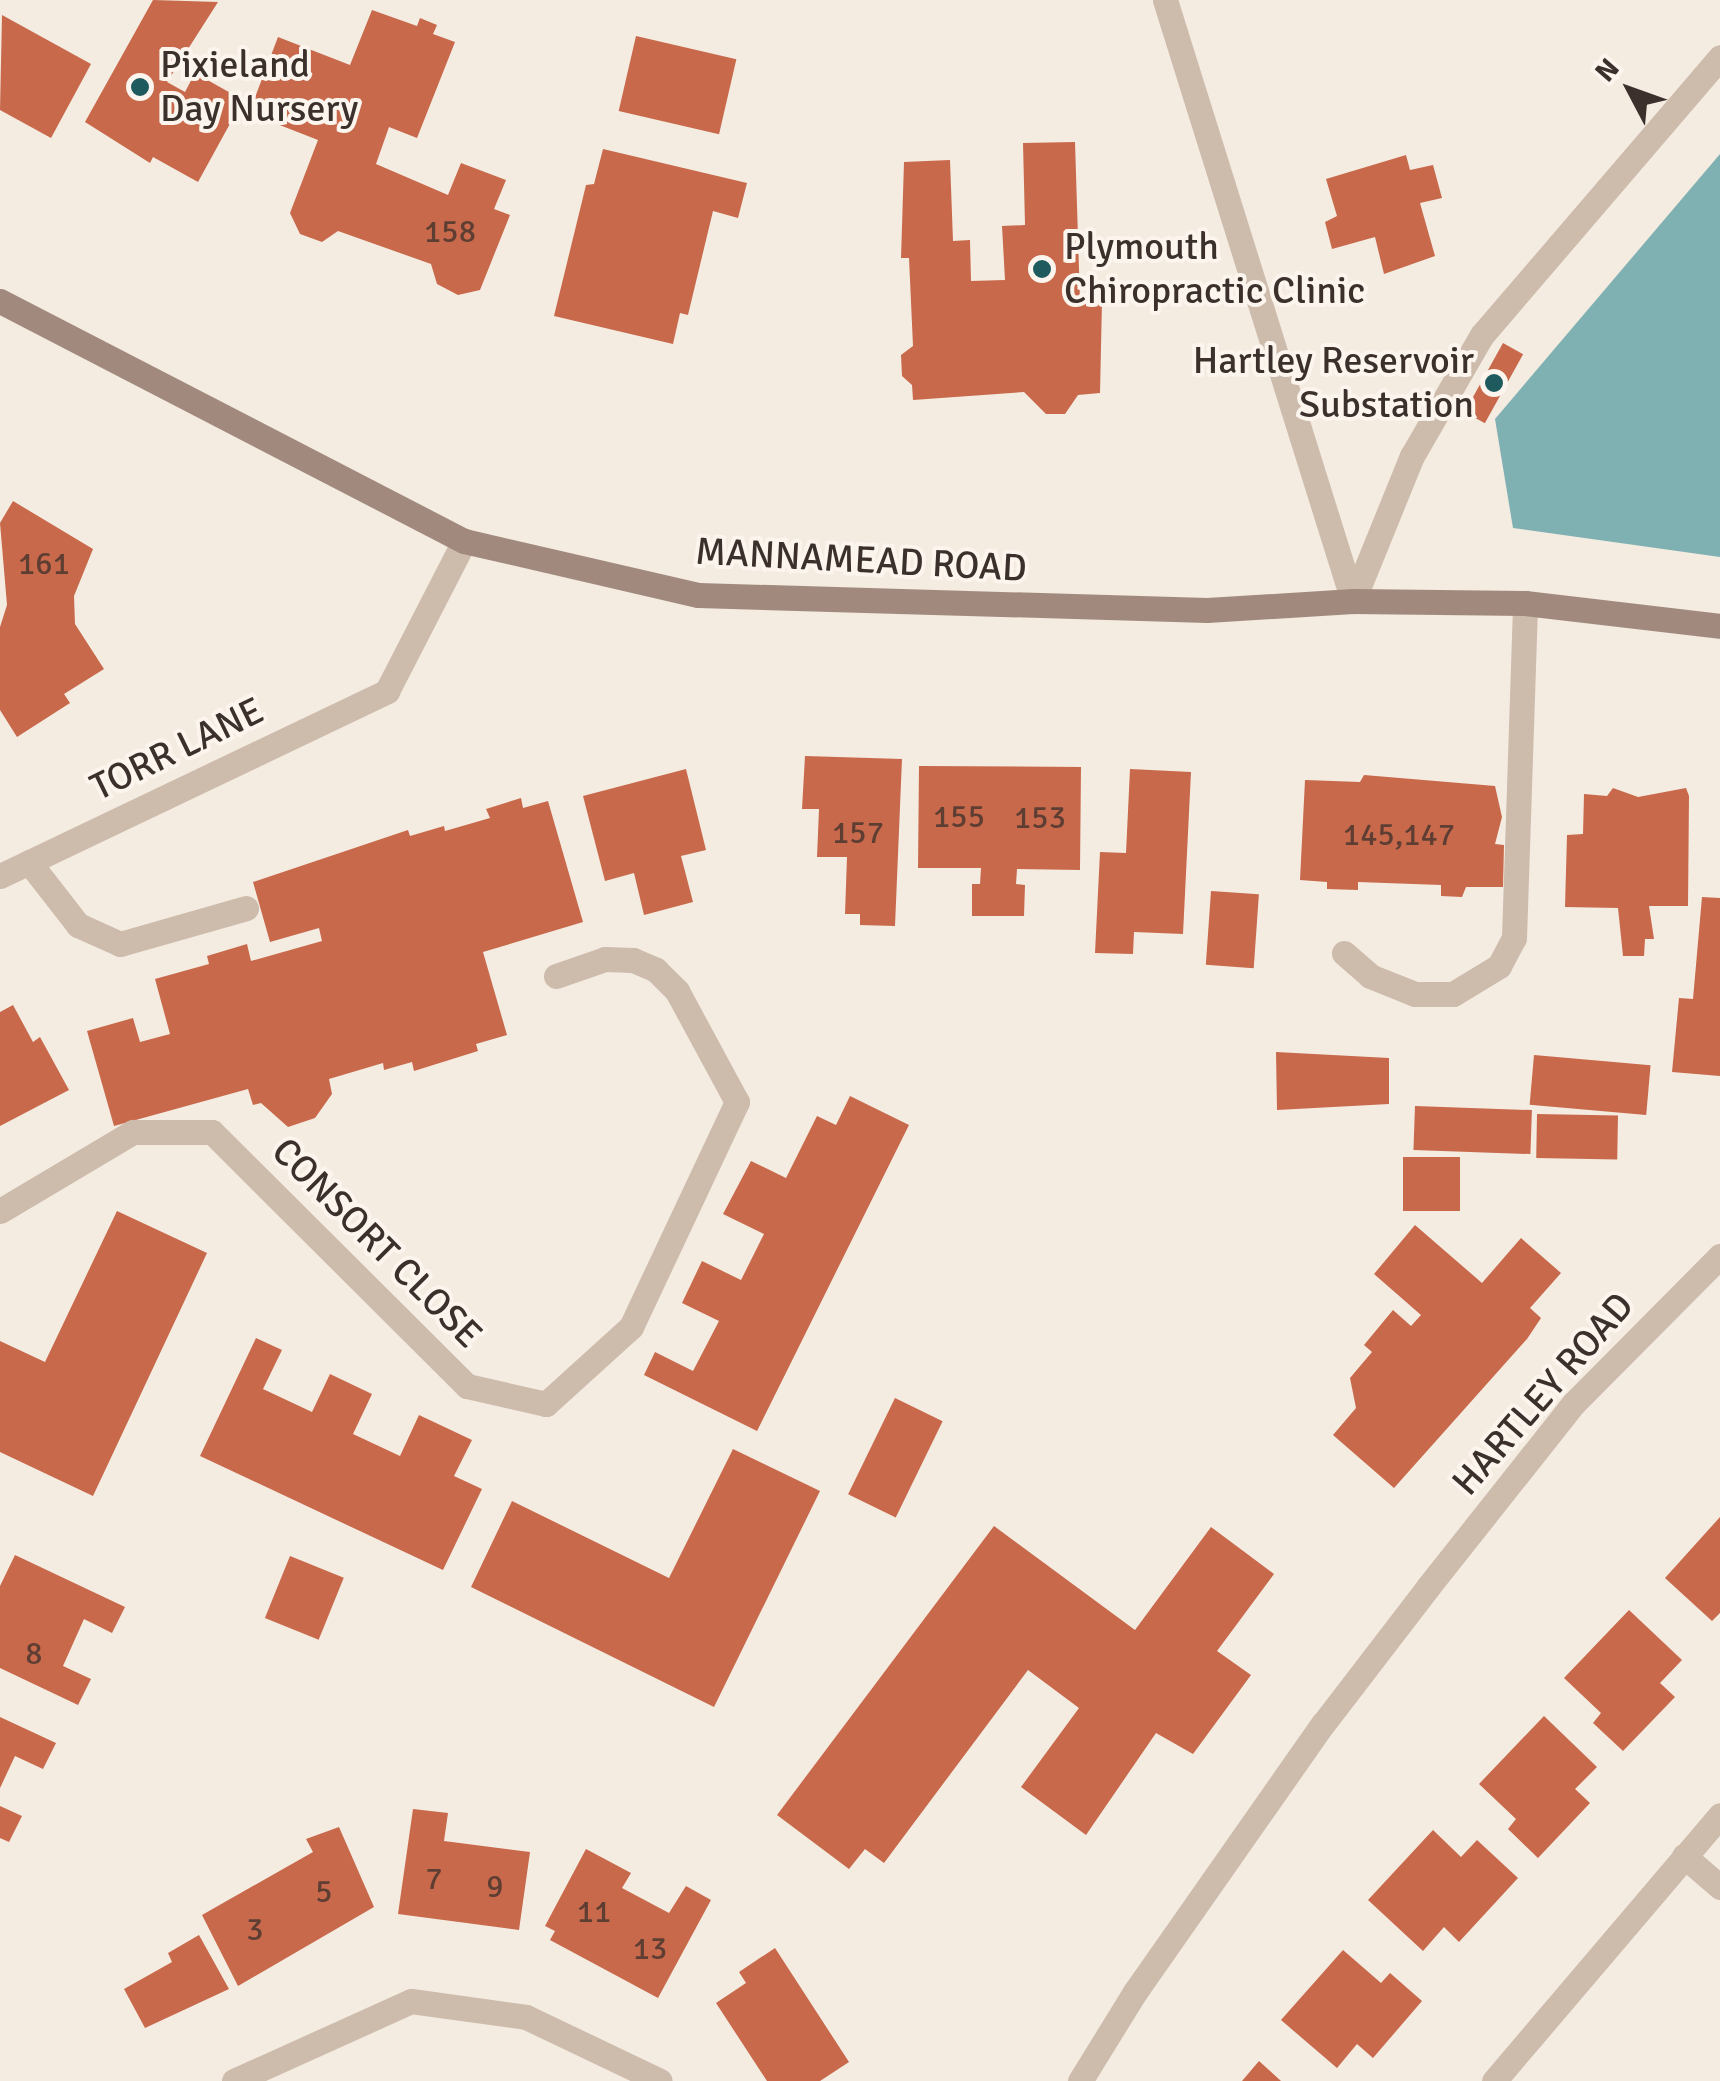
<!DOCTYPE html>
<html>
<head>
<meta charset="utf-8">
<style>
  body { margin:0 }
  #map { position:relative; width:1720px; height:2081px; overflow:hidden; background:#f4ebe1; font-family:Signika,sans-serif }
  div>[style] { position:absolute }
  [style*='--x'] { left:calc(var(--x)*1px); top:calc(var(--y)*1px); width:calc(var(--w)*1px); rotate:calc(var(--a)*1deg) }
  .water>* { inset:0; background:#7fb0b2 }
  .building>* { inset:0; background:#c8694b; transform-origin:0 0 }
  .service>* { height:25px; margin:-12.5px; padding:0 12.5px; transform-origin:12.5px; border-radius:12.5px; background:#cdbbac }
  .minor>* { height:25px; margin:-12.5px; padding:0 12.5px; transform-origin:12.5px; border-radius:12.5px; background:#cdbbac }
  .secondary>* { height:25px; margin:-12.5px; padding:0 12.5px; transform-origin:12.5px; border-radius:12.5px; background:#a18a7d }
  .dots>* { width:28px; height:28px; translate:-50% -50%; box-sizing:border-box; border:5px solid #fbf5ee; border-radius:50% }
  span { translate:-50% -50%; white-space:nowrap; text-align:center; line-height:1.15; -webkit-text-stroke:8px #fbf5ee; paint-order:stroke }
  .number-label { font-size:32px; color:#5e3e33 }
  .number-label span { -webkit-text-stroke-width:0 }
  .poi-label { font-size:38px; color:#3b302b }
  .left { translate:0 -50%; text-align:left }
  .right { translate:-100% -50%; text-align:right }
  .street-label { font-size:38px; color:#3b302b }
  .north { position:absolute; left:1580px; top:40px; width:100px; height:100px; -webkit-text-stroke:8px #fbf5ee; paint-order:stroke; rotate:311deg; font-size:28px; font-weight:700; line-height:40px; text-align:center; color:#3b302b }
  .north::after { content:''; display:block; margin:auto; width:35px; height:45px; background:#3b302b; clip-path:polygon(50% 0,100% 100%,50% 72%,0 100%) }
</style>
</head>
<body>
<div id="map">
  <div class="water">
    <div style="clip-path:polygon(1720px 154px,1720px 557px,1513px 528px,1495px 419px)"></div>
  </div>
  <div class="building">
    <div style="clip-path:polygon(153px 0,218px 2px,167px 82px,185px 92px,195px 73px,243px 100px,198px 182px,153px 157px,150px 163px,85px 122px)"></div>
    <div style="clip-path:polygon(372px 10px,417px 26px,420px 18px,437px 25px,433px 34px,455px 42px,417px 138px,389px 127px,376px 164px,448px 195px,461px 163px,506px 180px,494px 209px,510px 215px,480px 290px,458px 295px,437px 284px,431px 264px,338px 231px,322px 242px,300px 234px,290px 213px,318px 140px,249px 113px,278px 37px,350px 65px)"></div>
    <div style="clip-path:polygon(2px 15px,91px 64px,51px 138px,0 110px)"></div>
    <div style="left:636px;top:36px;width:103px;height:77px;rotate:13deg"></div>
    <div style="clip-path:polygon(1075px 142px,1080px 301px,1102px 301px,1100px 393px,1078px 395px,1065px 414px,1046px 414px,1024px 392px,913px 400px,912px 385px,902px 376px,901px 355px,913px 346px,909px 258px,901px 258px,904px 162px,950px 160px,953px 241px,970px 240px,971px 281px,1005px 280px,1002px 226px,1025px 225px,1023px 143px)"></div>
    <div style="clip-path:polygon(603px 149px,747px 183px,738px 218px,713px 211px,688px 315px,680px 313px,673px 344px,554px 316px,586px 185px,594px 184px)"></div>
    <div style="clip-path:polygon(1406px 155px,1410px 170px,1433px 165px,1442px 198px,1420px 203px,1435px 256px,1384px 274px,1375px 237px,1332px 249px,1325px 222px,1337px 216px,1326px 179px)"></div>
    <div style="left:1503px;top:343px;width:23px;height:79px;rotate:29deg"></div>
    <div style="clip-path:polygon(13px 501px,93px 549px,74px 596px,75px 624px,104px 669px,64px 694px,70px 703px,17px 737px,0 710px,0 627px,7px 605px,0 523px)"></div>
    <div style="clip-path:polygon(805px 756px,902px 759px,895px 926px,860px 925px,860px 914px,845px 914px,847px 857px,817px 857px,819px 809px,802px 809px)"></div>
    <div style="clip-path:polygon(919px 766px,1081px 767px,1080px 870px,1017px 869px,1016px 884px,1025px 885px,1024px 916px,972px 916px,972px 884px,980px 884px,981px 868px,918px 868px)"></div>
    <div style="clip-path:polygon(686px 769px,706px 850px,681px 856px,693px 902px,644px 915px,634px 873px,605px 881px,583px 796px)"></div>
    <div style="clip-path:polygon(1130px 769px,1191px 772px,1183px 934px,1134px 932px,1133px 954px,1095px 953px,1100px 852px,1126px 853px)"></div>
    <div style="clip-path:polygon(1364px 775px,1495px 786px,1502px 817px,1495px 844px,1504px 845px,1503px 887px,1466px 887px,1462px 897px,1441px 896px,1441px 885px,1358px 882px,1358px 890px,1327px 889px,1327px 882px,1300px 880px,1305px 780px,1360px 782px)"></div>
    <div style="clip-path:polygon(1613px 788px,1638px 797px,1686px 788px,1689px 796px,1688px 906px,1649px 906px,1654px 939px,1645px 939px,1644px 956px,1623px 956px,1618px 908px,1565px 907px,1567px 835px,1583px 834px,1584px 794px,1607px 796px)"></div>
    <div style="clip-path:polygon(521px 798px,523px 808px,548px 801px,583px 922px,483px 952px,507px 1035px,476px 1044px,478px 1051px,414px 1071px,412px 1062px,384px 1070px,383px 1063px,329px 1079px,332px 1094px,315px 1118px,288px 1127px,261px 1103px,253px 1105px,248px 1089px,114px 1126px,87px 1031px,133px 1018px,140px 1042px,170px 1034px,155px 979px,209px 964px,207px 956px,247px 944px,251px 961px,322px 941px,319px 928px,270px 942px,253px 882px,408px 830px,410px 836px,444px 826px,445px 831px,490px 818px,486px 809px)"></div>
    <div style="left:1211px;top:891px;width:48px;height:74px;rotate:4deg"></div>
    <div style="clip-path:polygon(1702px 897px,1720px 898px,1720px 1076px,1672px 1072px,1679px 998px,1693px 999px)"></div>
    <div style="clip-path:polygon(13px 1005px,33px 1042px,40px 1037px,69px 1090px,0 1126px,0 1012px)"></div>
    <div style="clip-path:polygon(1276px 1052px,1389px 1058px,1389px 1104px,1277px 1110px)"></div>
    <div style="left:1534px;top:1055px;width:117px;height:50px;rotate:5deg"></div>
    <div style="clip-path:polygon(850px 1096px,909px 1125px,757px 1431px,644px 1375px,655px 1352px,693px 1371px,719px 1321px,682px 1303px,702px 1261px,741px 1280px,764px 1234px,723px 1214px,751px 1161px,786px 1178px,817px 1116px,836px 1125px)"></div>
    <div style="left:1415px;top:1106px;width:117px;height:44px;rotate:2deg"></div>
    <div style="left:1537px;top:1114px;width:81px;height:44px;rotate:1deg"></div>
    <div style="left:1403px;top:1157px;width:57px;height:54px"></div>
    <div style="clip-path:polygon(117px 1211px,207px 1253px,93px 1496px,0 1452px,0 1341px,45px 1362px)"></div>
    <div style="clip-path:polygon(1415px 1225px,1482px 1283px,1521px 1238px,1561px 1273px,1530px 1308px,1541px 1318px,1527px 1339px,1394px 1488px,1333px 1435px,1356px 1408px,1350px 1378px,1372px 1352px,1364px 1345px,1393px 1310px,1411px 1326px,1421px 1315px,1374px 1274px)"></div>
    <div style="clip-path:polygon(256px 1338px,282px 1350px,263px 1389px,312px 1412px,330px 1374px,372px 1394px,353px 1434px,400px 1456px,419px 1415px,472px 1440px,454px 1476px,482px 1489px,443px 1570px,200px 1456px)"></div>
    <div style="left:895px;top:1398px;width:53px;height:107px;rotate:26deg"></div>
    <div style="clip-path:polygon(733px 1449px,820px 1491px,714px 1707px,471px 1587px,512px 1501px,669px 1578px)"></div>
    <div style="clip-path:polygon(1720px 1517px,1720px 1613px,1712px 1621px,1665px 1578px)"></div>
    <div style="clip-path:polygon(994px 1526px,1135px 1630px,1211px 1527px,1274px 1574px,1217px 1651px,1251px 1675px,1193px 1754px,1156px 1733px,1086px 1835px,1021px 1787px,1079px 1708px,1028px 1670px,884px 1863px,865px 1849px,849px 1869px,777px 1815px)"></div>
    <div style="clip-path:polygon(15px 1555px,125px 1607px,112px 1633px,84px 1619px,63px 1666px,91px 1679px,78px 1705px,0 1668px,0 1586px)"></div>
    <div style="left:290px;top:1556px;width:58px;height:67px;rotate:22deg"></div>
    <div style="clip-path:polygon(1629px 1610px,1682px 1660px,1660px 1683px,1675px 1697px,1623px 1751px,1593px 1723px,1601px 1713px,1564px 1678px)"></div>
    <div style="clip-path:polygon(1544px 1716px,1597px 1767px,1575px 1789px,1590px 1803px,1538px 1858px,1508px 1829px,1516px 1819px,1479px 1784px)"></div>
    <div style="clip-path:polygon(0 1717px,56px 1743px,43px 1769px,15px 1756px,0 1788px)"></div>
    <div style="clip-path:polygon(0 1806px,22px 1816px,9px 1842px,0 1838px)"></div>
    <div style="clip-path:polygon(413px 1809px,448px 1813px,444px 1841px,530px 1852px,519px 1930px,398px 1914px)"></div>
    <div style="clip-path:polygon(339px 1827px,374px 1907px,238px 1986px,202px 1915px,313px 1852px,306px 1839px)"></div>
    <div style="clip-path:polygon(1433px 1830px,1461px 1857px,1477px 1840px,1518px 1878px,1459px 1942px,1444px 1927px,1423px 1951px,1368px 1900px)"></div>
    <div style="clip-path:polygon(586px 1849px,631px 1873px,622px 1888px,669px 1913px,686px 1886px,711px 1900px,658px 1998px,550px 1940px,555px 1931px,545px 1926px)"></div>
    <div style="clip-path:polygon(199px 1935px,229px 1989px,145px 2028px,124px 1989px,172px 1962px,168px 1953px)"></div>
    <div style="clip-path:polygon(775px 1948px,849px 2062px,820px 2081px,767px 2081px,716px 2003px,746px 1983px,739px 1972px)"></div>
    <div style="clip-path:polygon(1343px 1950px,1381px 1983px,1390px 1973px,1422px 2001px,1373px 2058px,1357px 2044px,1337px 2068px,1281px 2020px)"></div>
    <div style="clip-path:polygon(1259px 2061px,1281px 2081px,1242px 2081px)"></div>
  </div>
  <div class="service">
    <div style="--x:29;--y:862;--w:80;--a:52.1"></div>
    <div style="--x:78;--y:925;--w:46;--a:24.3"></div>
    <div style="--x:120;--y:944;--w:131;--a:-15.9"></div>
    <div style="--x:1344;--y:953;--w:35;--a:41"></div>
    <div style="--x:1370;--y:976;--w:48;--a:21.8"></div>
    <div style="--x:1415;--y:994;--w:38;--a:0"></div>
    <div style="--x:1453;--y:994;--w:54;--a:-31.3"></div>
    <div style="--x:1499;--y:966;--w:32;--a:-62"></div>
    <div style="--x:1514;--y:938;--w:335;--a:-88.1"></div>
    <div style="--x:556;--y:976;--w:52;--a:-19.1"></div>
    <div style="--x:605;--y:959;--w:28;--a:2"></div>
    <div style="--x:633;--y:960;--w:25;--a:23"></div>
    <div style="--x:656;--y:970;--w:30;--a:45"></div>
    <div style="--x:677;--y:991;--w:126;--a:61.6"></div>
    <div style="--x:1080;--y:2081;--w:105;--a:-58.3"></div>
    <div style="--x:1135;--y:1992;--w:327;--a:-55"></div>
    <div style="--x:1323;--y:1724;--w:173;--a:-52.5"></div>
  </div>
  <div class="minor">
    <div style="--x:1165;--y:0;--w:630;--a:72.63"></div>
    <div style="--x:1353;--y:601;--w:157;--a:-67.9"></div>
    <div style="--x:1412;--y:456;--w:140;--a:-60"></div>
    <div style="--x:1482;--y:335;--w:366;--a:-49.4"></div>
    <div style="--x:0;--y:876;--w:429;--a:-25.5"></div>
    <div style="--x:387;--y:691;--w:169;--a:-62.8"></div>
    <div style="--x:0;--y:1211;--w:155;--a:-30.7"></div>
    <div style="--x:133;--y:1132;--w:79;--a:0"></div>
    <div style="--x:212;--y:1132;--w:360;--a:44.9"></div>
    <div style="--x:467;--y:1386;--w:81;--a:12.8"></div>
    <div style="--x:546;--y:1404;--w:115;--a:-42.2"></div>
    <div style="--x:631;--y:1327;--w:249;--a:-64.8"></div>
    <div style="--x:1428;--y:1587;--w:235;--a:-51.6"></div>
    <div style="--x:1574;--y:1403;--w:207;--a:-45.2"></div>
    <div style="--x:1684;--y:1856;--w:48;--a:40.7"></div>
    <div style="--x:234;--y:2081;--w:194;--a:-24.3"></div>
    <div style="--x:411;--y:2001;--w:116;--a:7.9"></div>
    <div style="--x:526;--y:2017;--w:148;--a:25.5"></div>
    <div style="--x:1494;--y:2081;--w:349;--a:-49.6"></div>
  </div>
  <div class="secondary">
    <div style="--x:0;--y:301;--w:522;--a:27.35"></div>
    <div style="--x:464;--y:541;--w:240;--a:13"></div>
    <div style="--x:698;--y:595;--w:509;--a:1.69"></div>
    <div style="--x:1207;--y:610;--w:146;--a:-3.5"></div>
    <div style="--x:1353;--y:601;--w:172;--a:0.7"></div>
    <div style="--x:1525;--y:603;--w:196;--a:6.7"></div>
  </div>
  <div class="dots">
    <div style="left:140px;top:87px;background:#1f5a5e"></div>
    <div style="left:1042px;top:269px;background:#1f5a5e"></div>
    <div style="left:1494px;top:383px;background:#1f5a5e"></div>
  </div>
  <div class="number-label">
    <span style="left:450px;top:232px">158</span>
    <span style="left:44px;top:564px">161</span>
    <span style="left:959px;top:817px">155</span>
    <span style="left:1040px;top:818px">153</span>
    <span style="left:858px;top:833px">157</span>
    <span style="left:1399px;top:835px">145,147</span>
    <span style="left:34px;top:1654px">8</span>
    <span style="left:434px;top:1879px">7</span>
    <span style="left:495px;top:1887px">9</span>
    <span style="left:324px;top:1892px">5</span>
    <span style="left:594px;top:1912px">11</span>
    <span style="left:255px;top:1930px">3</span>
    <span style="left:650px;top:1949px">13</span>
  </div>
  <div class="poi-label">
    <span class="left" style="left:160px;top:87px">Pixieland<br>Day Nursery</span>
    <span class="left" style="left:1064px;top:269px">Plymouth<br>Chiropractic Clinic</span>
    <span class="right" style="left:1474px;top:383px">Hartley Reservoir<br>Substation</span>
  </div>
  <div class="street-label">
    <span style="left:861px;top:560px;rotate:3deg">MANNAMEAD ROAD</span>
    <span style="left:177px;top:749px;rotate:-26deg">TORR LANE</span>
    <span style="left:377px;top:1243px;rotate:45deg">CONSORT CLOSE</span>
    <span style="left:1543px;top:1394px;rotate:-49deg">HARTLEY ROAD</span>
  </div>
  <div class="north">N</div>
</div>
</body>
</html>
